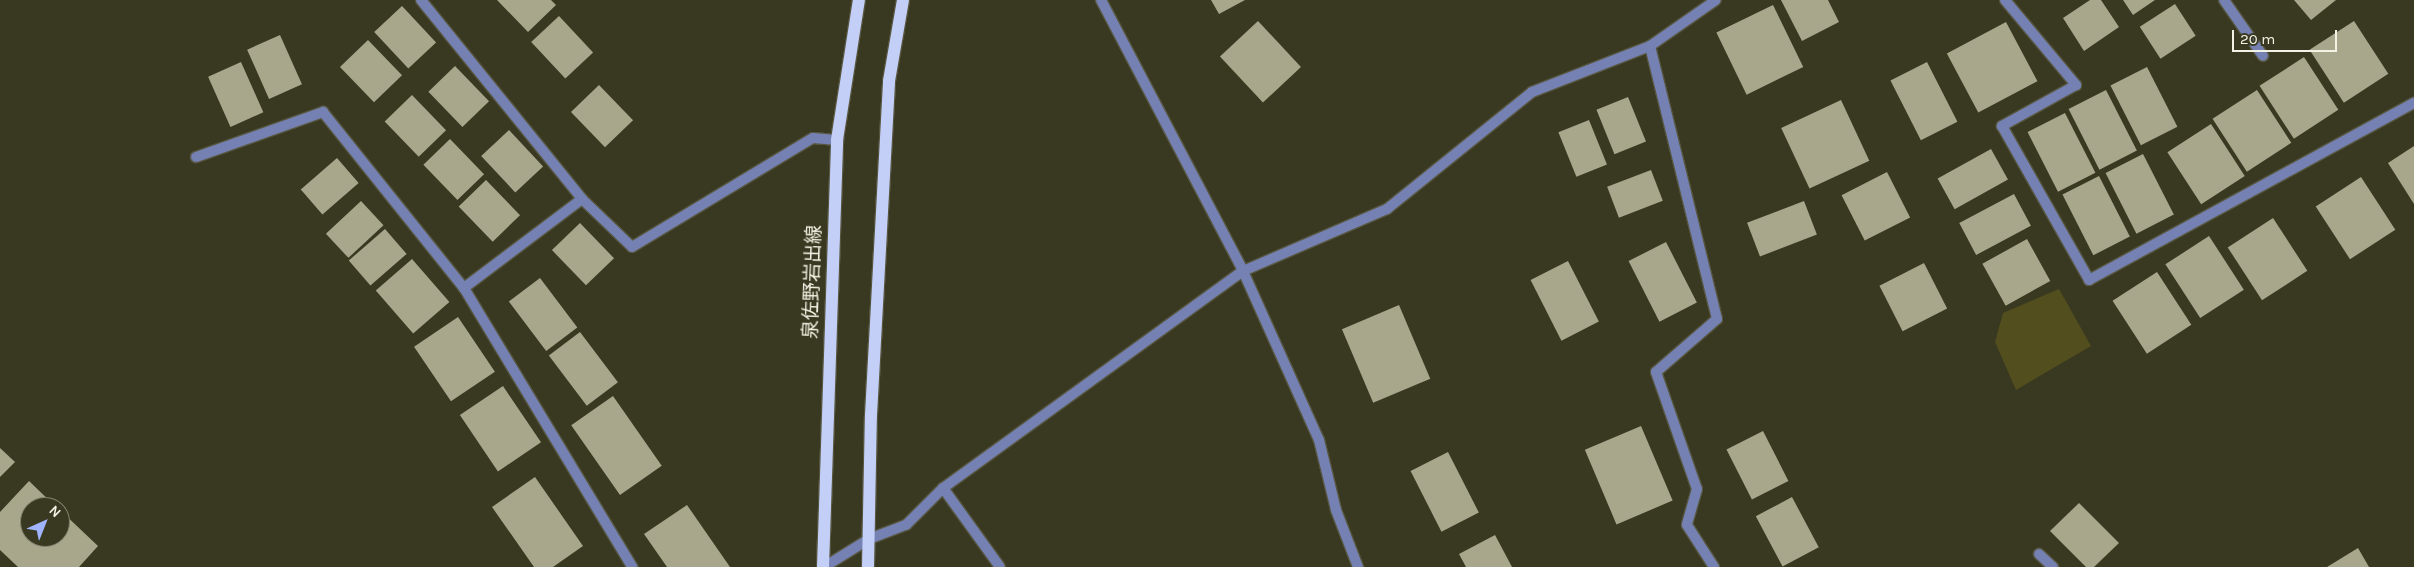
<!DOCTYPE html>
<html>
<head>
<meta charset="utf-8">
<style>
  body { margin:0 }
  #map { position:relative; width:2414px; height:567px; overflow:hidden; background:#393821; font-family:Karla,"Noto Sans JP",sans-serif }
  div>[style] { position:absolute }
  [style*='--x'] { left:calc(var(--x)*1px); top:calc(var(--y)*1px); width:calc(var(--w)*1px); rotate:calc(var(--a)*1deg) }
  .green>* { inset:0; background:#524e1e }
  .building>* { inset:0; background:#a8a78c; transform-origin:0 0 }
  .roads { filter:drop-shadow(1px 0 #575640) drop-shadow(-1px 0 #575640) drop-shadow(0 1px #575640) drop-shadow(0 -1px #575640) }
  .street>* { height:10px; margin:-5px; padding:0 5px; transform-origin:5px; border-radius:5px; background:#7481b2 }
  .primary>* { height:12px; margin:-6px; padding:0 6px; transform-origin:6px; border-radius:6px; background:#c4cff8 }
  span { translate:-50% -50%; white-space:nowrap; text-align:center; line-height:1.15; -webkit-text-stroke:5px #393821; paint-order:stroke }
  .street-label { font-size:19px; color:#f3f3e5 }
  .north { position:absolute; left:20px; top:497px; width:50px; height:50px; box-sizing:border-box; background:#393821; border:1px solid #83836f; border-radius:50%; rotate:44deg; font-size:14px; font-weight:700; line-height:20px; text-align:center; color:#f3f3e5 }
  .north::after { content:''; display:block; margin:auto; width:18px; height:22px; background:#a0b3fd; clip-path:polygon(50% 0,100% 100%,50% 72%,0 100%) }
  .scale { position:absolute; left:2232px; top:30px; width:105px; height:22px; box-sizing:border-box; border:2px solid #f3f3e5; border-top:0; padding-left:6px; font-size:15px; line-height:18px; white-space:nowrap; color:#f3f3e5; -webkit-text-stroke:4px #393821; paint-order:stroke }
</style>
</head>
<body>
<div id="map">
  <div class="green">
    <div style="clip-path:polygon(2059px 289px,2091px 346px,2016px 390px,1995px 342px,2003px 313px)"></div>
  </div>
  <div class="building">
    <div style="clip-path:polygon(497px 0,551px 0,556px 5px,528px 32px)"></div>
    <div style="clip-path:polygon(1211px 0,1245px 0,1219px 14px)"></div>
    <div style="clip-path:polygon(1781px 0,1828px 0,1839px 22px,1802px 41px)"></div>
    <div style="clip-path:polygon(2090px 0,2101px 0,2119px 27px,2084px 51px,2063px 18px)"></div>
    <div style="clip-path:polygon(2123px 0,2155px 0,2133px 15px)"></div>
    <div style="clip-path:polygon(2294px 0,2336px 0,2311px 20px)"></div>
    <div style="left:2175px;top:4px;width:38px;height:42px;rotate:57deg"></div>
    <div style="left:1773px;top:5px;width:69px;height:63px;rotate:64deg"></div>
    <div style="left:402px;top:6px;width:50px;height:38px;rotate:47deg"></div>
    <div style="left:559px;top:16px;width:50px;height:38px;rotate:47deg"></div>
    <div style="left:1258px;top:21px;width:63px;height:52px;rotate:47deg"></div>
    <div style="left:2354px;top:21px;width:63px;height:53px;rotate:57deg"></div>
    <div style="left:2006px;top:22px;width:67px;height:67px;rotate:62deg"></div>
    <div style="left:280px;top:35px;width:54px;height:36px;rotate:66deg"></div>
    <div style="left:368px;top:40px;width:49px;height:39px;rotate:46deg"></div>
    <div style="left:2304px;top:57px;width:63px;height:53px;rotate:57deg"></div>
    <div style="left:241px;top:62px;width:55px;height:36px;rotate:66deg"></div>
    <div style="left:1927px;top:62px;width:67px;height:41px;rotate:63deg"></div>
    <div style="left:455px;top:66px;width:49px;height:37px;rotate:46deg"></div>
    <div style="left:2147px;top:67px;width:67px;height:41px;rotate:63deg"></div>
    <div style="left:599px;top:85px;width:49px;height:39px;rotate:46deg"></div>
    <div style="left:2106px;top:90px;width:68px;height:42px;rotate:63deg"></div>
    <div style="left:2257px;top:90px;width:63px;height:53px;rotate:57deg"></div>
    <div style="left:412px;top:95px;width:49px;height:38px;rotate:46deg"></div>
    <div style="left:1628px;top:97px;width:48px;height:34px;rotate:68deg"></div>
    <div style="left:1841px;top:100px;width:67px;height:66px;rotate:65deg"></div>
    <div style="left:2065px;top:113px;width:67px;height:42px;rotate:63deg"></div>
    <div style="left:1589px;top:120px;width:48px;height:33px;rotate:68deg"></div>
    <div style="left:2211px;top:124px;width:62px;height:52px;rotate:57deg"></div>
    <div style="left:509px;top:130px;width:50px;height:38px;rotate:47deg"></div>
    <div style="left:450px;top:139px;width:49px;height:37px;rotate:46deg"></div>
    <div style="clip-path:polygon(2414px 146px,2414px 204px,2388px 163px)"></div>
    <div style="left:1991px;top:149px;width:35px;height:61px;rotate:61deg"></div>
    <div style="left:2143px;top:154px;width:68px;height:42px;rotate:63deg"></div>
    <div style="left:337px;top:158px;width:33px;height:48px;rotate:49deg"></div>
    <div style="left:1651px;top:170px;width:33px;height:47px;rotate:69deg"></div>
    <div style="left:1887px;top:172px;width:51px;height:51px;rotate:63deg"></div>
    <div style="left:2099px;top:176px;width:68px;height:41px;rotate:63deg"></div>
    <div style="left:2361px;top:177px;width:63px;height:54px;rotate:57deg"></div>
    <div style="left:486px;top:180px;width:49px;height:38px;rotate:46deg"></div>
    <div style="left:2014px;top:194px;width:36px;height:62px;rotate:62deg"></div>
    <div style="left:361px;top:201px;width:33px;height:48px;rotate:47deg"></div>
    <div style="left:1804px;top:201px;width:36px;height:61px;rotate:69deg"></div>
    <div style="left:2273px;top:218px;width:63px;height:54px;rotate:57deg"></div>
    <div style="left:580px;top:223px;width:49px;height:39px;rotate:46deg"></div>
    <div style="left:385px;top:229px;width:33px;height:48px;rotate:49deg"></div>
    <div style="left:2209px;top:236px;width:64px;height:52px;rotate:57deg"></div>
    <div style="left:2027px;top:239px;width:48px;height:51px;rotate:61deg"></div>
    <div style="left:1666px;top:242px;width:68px;height:42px;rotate:63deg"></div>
    <div style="left:412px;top:259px;width:57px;height:48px;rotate:49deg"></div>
    <div style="left:1568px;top:261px;width:68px;height:42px;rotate:63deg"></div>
    <div style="left:1924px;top:263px;width:51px;height:50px;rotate:63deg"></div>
    <div style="left:2157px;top:272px;width:63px;height:53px;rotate:57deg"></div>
    <div style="left:540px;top:278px;width:62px;height:39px;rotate:53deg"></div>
    <div style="left:1399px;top:305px;width:80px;height:62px;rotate:67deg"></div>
    <div style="left:458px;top:317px;width:66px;height:53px;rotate:56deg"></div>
    <div style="left:580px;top:332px;width:63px;height:39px;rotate:53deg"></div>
    <div style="left:503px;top:386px;width:68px;height:52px;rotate:56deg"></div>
    <div style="left:613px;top:396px;width:85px;height:51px;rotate:55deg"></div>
    <div style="left:1641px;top:426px;width:81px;height:61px;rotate:67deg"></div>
    <div style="left:1763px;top:431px;width:56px;height:41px;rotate:63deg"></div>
    <div style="clip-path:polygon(0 448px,15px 462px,0 477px)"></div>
    <div style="left:1448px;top:452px;width:68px;height:42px;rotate:63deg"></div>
    <div style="clip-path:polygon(535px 477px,583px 546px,553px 567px,534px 567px,492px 507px)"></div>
    <div style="clip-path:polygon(29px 481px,56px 507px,30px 507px,30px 537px,60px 537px,60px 510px,98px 546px,79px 567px,18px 567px,0 550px,0 512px)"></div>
    <div style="left:1792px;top:497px;width:57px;height:41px;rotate:62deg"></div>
    <div style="clip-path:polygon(2079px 503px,2119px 543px,2094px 567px,2086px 567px,2050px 531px)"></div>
    <div style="clip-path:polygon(687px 505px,730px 567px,667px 567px,644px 534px)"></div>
    <div style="clip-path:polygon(1495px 535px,1512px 567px,1466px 567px,1459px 554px)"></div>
    <div style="clip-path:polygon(2358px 548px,2369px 567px,2327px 567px)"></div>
  </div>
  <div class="roads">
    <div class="street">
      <div style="--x:421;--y:0;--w:256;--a:51"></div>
      <div style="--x:582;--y:199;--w:148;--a:143"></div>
      <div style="--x:1101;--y:0;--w:306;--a:62.3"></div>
      <div style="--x:1243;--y:271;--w:185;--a:65.8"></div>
      <div style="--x:1319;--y:440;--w:72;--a:76.3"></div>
      <div style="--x:1336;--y:510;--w:61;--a:68.9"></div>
      <div style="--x:2005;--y:0;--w:111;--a:50.1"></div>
      <div style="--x:2076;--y:85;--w:85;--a:151"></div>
      <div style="--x:2002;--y:126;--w:177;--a:60.5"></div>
      <div style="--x:2089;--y:280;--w:370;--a:-28.6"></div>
      <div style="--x:2224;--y:0;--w:68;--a:55.1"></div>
      <div style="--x:1650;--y:46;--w:281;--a:76.2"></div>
      <div style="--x:1717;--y:319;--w:81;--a:139"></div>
      <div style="--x:1656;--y:372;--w:124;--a:70.7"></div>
      <div style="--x:1697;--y:489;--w:37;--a:106"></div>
      <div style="--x:1687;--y:525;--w:50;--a:57.3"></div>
      <div style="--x:196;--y:157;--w:135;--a:-19.5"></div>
      <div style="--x:323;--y:112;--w:226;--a:51.3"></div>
      <div style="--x:464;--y:288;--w:326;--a:58.9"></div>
      <div style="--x:582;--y:199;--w:69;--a:43.8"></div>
      <div style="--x:632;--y:247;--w:211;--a:-31.1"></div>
      <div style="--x:813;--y:138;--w:24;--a:5"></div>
      <div style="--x:943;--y:488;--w:97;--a:54.2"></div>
      <div style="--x:2039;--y:554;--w:19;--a:43"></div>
      <div style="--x:824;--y:567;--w:53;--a:-31.9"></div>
      <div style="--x:869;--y:539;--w:40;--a:-21"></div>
      <div style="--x:906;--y:525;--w:52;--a:-45"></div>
      <div style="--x:943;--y:488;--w:370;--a:-35.9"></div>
      <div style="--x:1243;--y:271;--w:157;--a:-23.3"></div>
      <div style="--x:1387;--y:209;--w:186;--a:-38.9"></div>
      <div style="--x:1532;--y:92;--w:127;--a:-21.3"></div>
      <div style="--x:1650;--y:46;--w:80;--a:-34.9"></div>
    </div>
    <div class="primary">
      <div style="--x:823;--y:567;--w:427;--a:-88.1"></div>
      <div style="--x:837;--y:140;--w:142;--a:-81.1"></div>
      <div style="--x:868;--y:567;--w:152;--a:-88.9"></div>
      <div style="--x:871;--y:415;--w:334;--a:-86.9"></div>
      <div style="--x:889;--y:81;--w:82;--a:-80.2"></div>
    </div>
  </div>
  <div class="street-label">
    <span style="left:813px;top:282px;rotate:-88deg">泉佐野岩出線</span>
  </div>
  <div class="north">N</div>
  <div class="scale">20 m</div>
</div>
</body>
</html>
